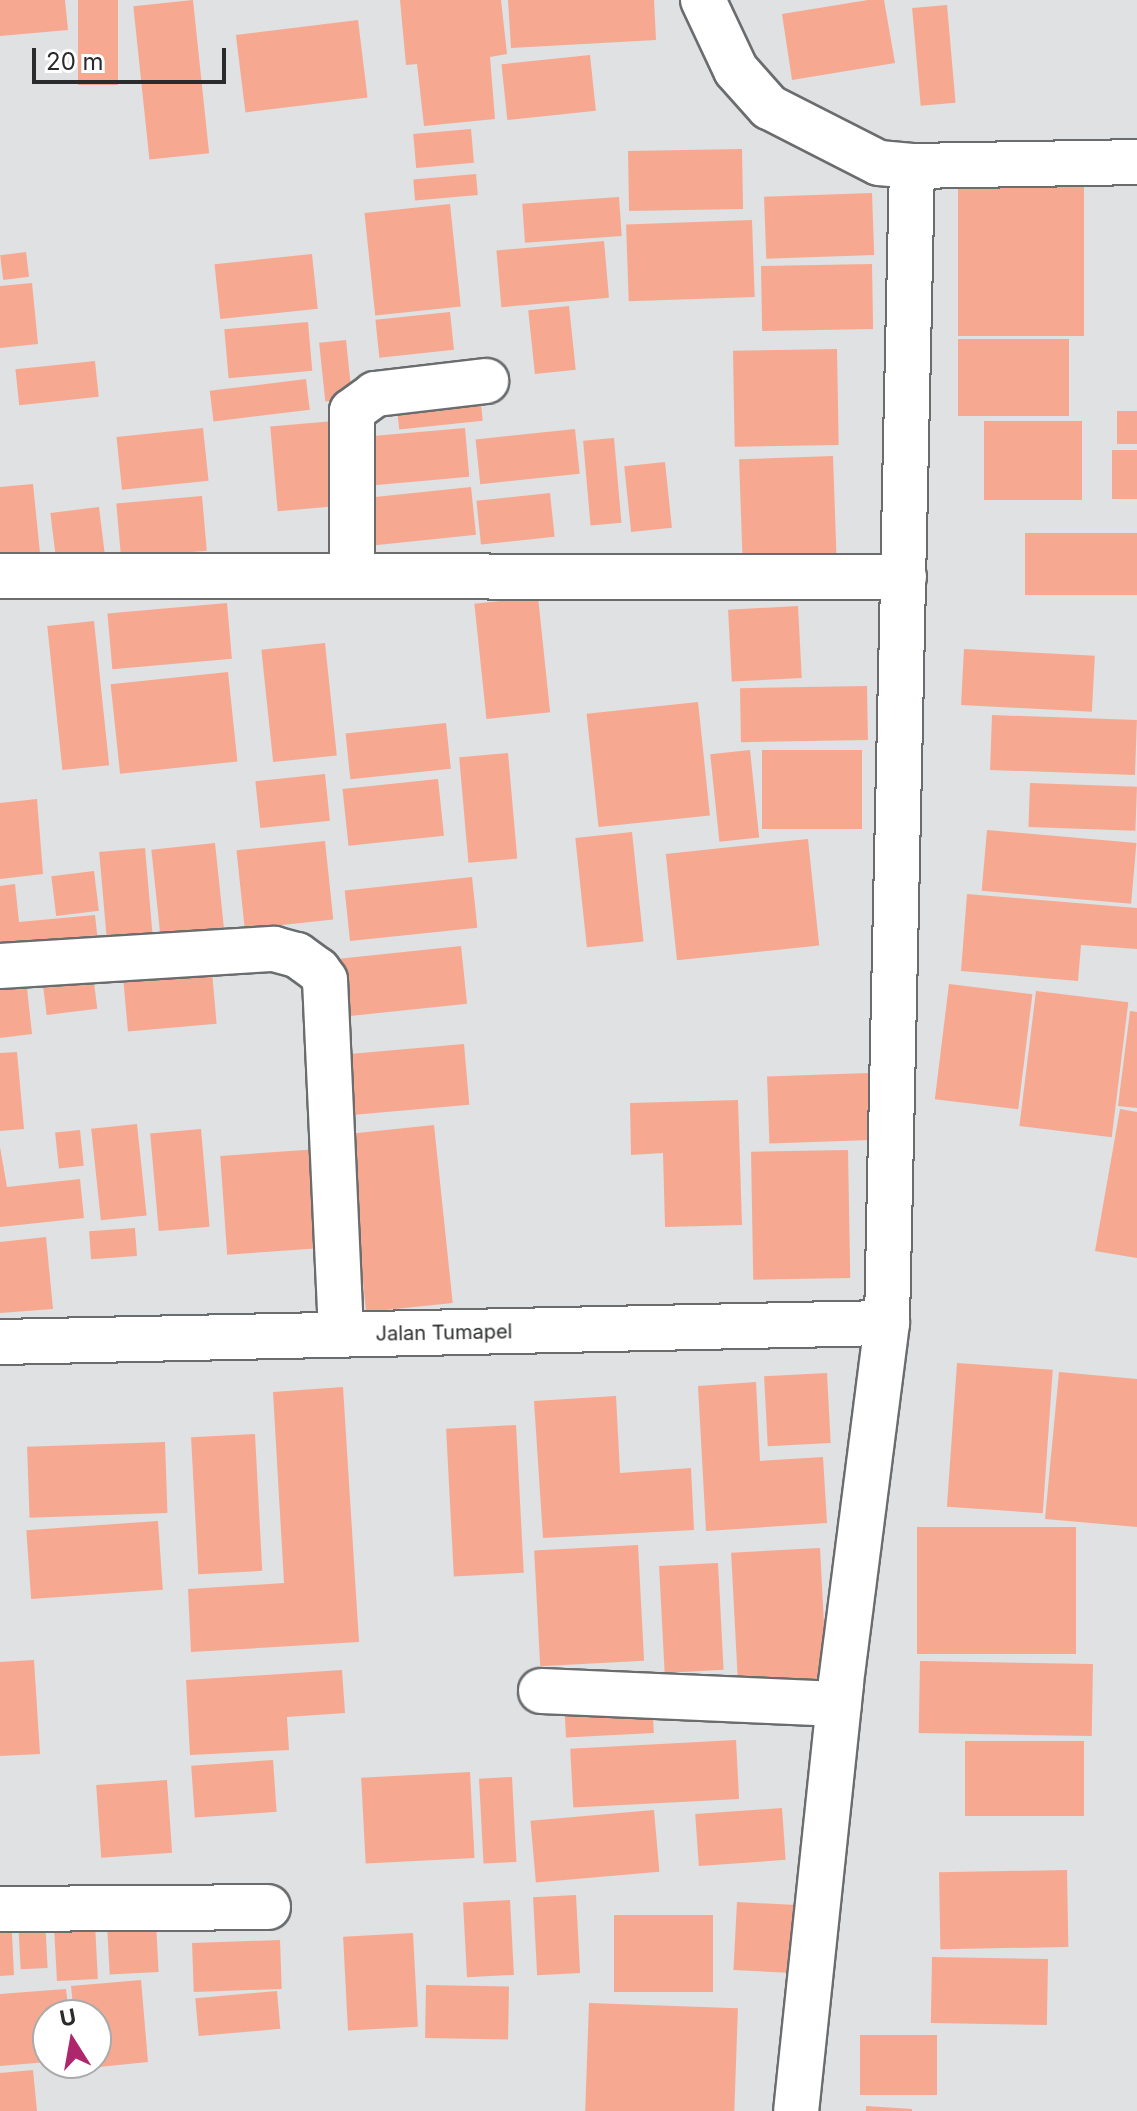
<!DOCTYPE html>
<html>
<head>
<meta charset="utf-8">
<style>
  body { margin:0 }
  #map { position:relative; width:1137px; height:2111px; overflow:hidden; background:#dfe1e3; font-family:Inter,sans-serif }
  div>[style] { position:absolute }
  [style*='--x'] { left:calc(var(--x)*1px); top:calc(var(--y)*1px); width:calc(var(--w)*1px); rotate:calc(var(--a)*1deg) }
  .building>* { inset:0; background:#f6a990; transform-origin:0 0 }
  .roads { filter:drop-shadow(2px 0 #6a6c6e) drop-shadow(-2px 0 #6a6c6e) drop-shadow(0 2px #6a6c6e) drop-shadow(0 -2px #6a6c6e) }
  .street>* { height:44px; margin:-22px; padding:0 22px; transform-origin:22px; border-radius:22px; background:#fff }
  span { translate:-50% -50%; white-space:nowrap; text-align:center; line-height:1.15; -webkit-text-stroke:8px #fff; paint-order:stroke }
  .street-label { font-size:20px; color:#2a2b2c }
  .north { position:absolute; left:32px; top:1999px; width:80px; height:80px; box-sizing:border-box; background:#fff; border:2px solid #aaaaab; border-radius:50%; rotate:349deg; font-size:22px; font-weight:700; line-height:32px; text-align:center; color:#2a2b2c }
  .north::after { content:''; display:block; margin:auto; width:28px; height:36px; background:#ae266b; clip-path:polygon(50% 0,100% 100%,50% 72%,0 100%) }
  .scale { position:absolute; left:32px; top:48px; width:194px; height:36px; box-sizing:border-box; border:4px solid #2a2b2c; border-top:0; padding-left:10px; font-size:24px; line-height:28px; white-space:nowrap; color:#2a2b2c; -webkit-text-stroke:6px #fff; paint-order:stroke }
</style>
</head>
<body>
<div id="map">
  <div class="building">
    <div style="clip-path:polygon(0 0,65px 0,68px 30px,0 36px)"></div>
    <div style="left:78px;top:0;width:40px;height:85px"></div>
    <div style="left:193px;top:0;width:154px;height:60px;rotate:84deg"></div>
    <div style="clip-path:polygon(400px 0,501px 0,507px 54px,490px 57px,495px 119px,424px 126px,417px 64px,406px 65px)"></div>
    <div style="clip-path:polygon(508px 0,654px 0,656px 40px,511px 48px)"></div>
    <div style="clip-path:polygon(868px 0,884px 0,895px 63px,792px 80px,782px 14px)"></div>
    <div style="left:947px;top:5px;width:98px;height:35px;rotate:85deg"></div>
    <div style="left:358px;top:20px;width:78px;height:123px;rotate:83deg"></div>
    <div style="left:590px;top:55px;width:56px;height:89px;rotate:84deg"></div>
    <div style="left:471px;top:129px;width:34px;height:58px;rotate:85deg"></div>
    <div style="left:742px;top:149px;width:60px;height:114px;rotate:89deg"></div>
    <div style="left:476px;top:174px;width:21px;height:63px;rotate:85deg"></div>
    <div style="left:958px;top:187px;width:126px;height:149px"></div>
    <div style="left:872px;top:193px;width:62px;height:108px;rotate:88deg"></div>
    <div style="left:619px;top:197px;width:39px;height:97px;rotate:86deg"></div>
    <div style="left:450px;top:204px;width:103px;height:86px;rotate:84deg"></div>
    <div style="left:752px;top:220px;width:77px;height:126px;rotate:88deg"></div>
    <div style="left:604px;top:241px;width:57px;height:108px;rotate:85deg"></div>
    <div style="left:26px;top:252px;width:25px;height:26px;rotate:83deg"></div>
    <div style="left:312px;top:254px;width:55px;height:98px;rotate:84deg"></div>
    <div style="left:872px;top:264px;width:65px;height:111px;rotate:89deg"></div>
    <div style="clip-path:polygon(32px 283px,38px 344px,0 348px,0 286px)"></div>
    <div style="left:569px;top:306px;width:64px;height:41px;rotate:84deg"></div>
    <div style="left:450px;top:312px;width:38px;height:75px;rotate:84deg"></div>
    <div style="left:308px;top:322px;width:49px;height:84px;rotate:85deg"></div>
    <div style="left:1069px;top:339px;width:77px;height:111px;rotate:90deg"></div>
    <div style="left:346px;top:340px;width:59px;height:27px;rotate:84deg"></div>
    <div style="left:837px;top:349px;width:96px;height:104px;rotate:89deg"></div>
    <div style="left:95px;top:361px;width:36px;height:80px;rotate:84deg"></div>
    <div style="left:306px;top:379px;width:31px;height:97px;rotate:83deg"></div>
    <div style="left:479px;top:385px;width:36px;height:84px;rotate:84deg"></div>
    <div style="left:1137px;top:411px;width:33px;height:20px;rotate:90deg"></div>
    <div style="left:334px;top:421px;width:85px;height:64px;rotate:85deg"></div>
    <div style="left:1082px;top:421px;width:79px;height:98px;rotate:90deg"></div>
    <div style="left:203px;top:428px;width:53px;height:87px;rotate:84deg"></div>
    <div style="left:465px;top:428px;width:49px;height:104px;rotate:85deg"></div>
    <div style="left:575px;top:429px;width:45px;height:100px;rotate:84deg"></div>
    <div style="left:614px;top:438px;width:85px;height:31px;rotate:85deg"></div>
    <div style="left:1137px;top:450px;width:49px;height:25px;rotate:90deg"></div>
    <div style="left:833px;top:456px;width:105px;height:94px;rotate:88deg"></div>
    <div style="left:665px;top:462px;width:66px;height:41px;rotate:84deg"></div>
    <div style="clip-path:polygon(33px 484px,40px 553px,0 557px,0 487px)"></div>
    <div style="left:471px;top:487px;width:48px;height:104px;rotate:84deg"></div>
    <div style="left:550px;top:493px;width:44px;height:74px;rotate:84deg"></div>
    <div style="left:202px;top:496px;width:55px;height:86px;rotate:85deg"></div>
    <div style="left:99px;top:507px;width:49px;height:49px;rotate:83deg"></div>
    <div style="left:1137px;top:533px;width:62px;height:112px;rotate:90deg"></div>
    <div style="left:538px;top:597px;width:116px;height:64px;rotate:84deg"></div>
    <div style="left:227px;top:603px;width:56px;height:120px;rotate:85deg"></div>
    <div style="left:798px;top:606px;width:72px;height:70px;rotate:87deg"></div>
    <div style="left:94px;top:621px;width:145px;height:47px;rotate:84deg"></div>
    <div style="left:325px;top:643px;width:113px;height:64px;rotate:84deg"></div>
    <div style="left:964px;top:649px;width:131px;height:56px;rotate:3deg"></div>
    <div style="left:228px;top:672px;width:90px;height:118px;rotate:84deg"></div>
    <div style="left:867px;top:686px;width:54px;height:127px;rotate:89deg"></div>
    <div style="left:698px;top:702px;width:114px;height:112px;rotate:84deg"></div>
    <div style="left:992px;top:715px;width:145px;height:55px;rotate:2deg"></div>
    <div style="left:446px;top:723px;width:46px;height:101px;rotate:84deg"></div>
    <div style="left:750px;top:750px;width:88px;height:40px;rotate:84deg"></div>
    <div style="left:862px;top:750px;width:79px;height:100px;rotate:90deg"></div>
    <div style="left:508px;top:753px;width:106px;height:49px;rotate:85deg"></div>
    <div style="left:325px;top:774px;width:47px;height:70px;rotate:84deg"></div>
    <div style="left:438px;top:779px;width:57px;height:96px;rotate:84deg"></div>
    <div style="left:1030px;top:783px;width:107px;height:44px;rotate:2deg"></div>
    <div style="clip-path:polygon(37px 799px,43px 874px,0 879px,0 803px)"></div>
    <div style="left:987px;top:830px;width:150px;height:61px;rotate:5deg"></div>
    <div style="left:632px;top:832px;width:110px;height:57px;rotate:84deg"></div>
    <div style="left:808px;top:839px;width:107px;height:143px;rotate:84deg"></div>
    <div style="left:325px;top:841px;width:79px;height:89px;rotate:84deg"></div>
    <div style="left:215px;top:843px;width:92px;height:64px;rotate:84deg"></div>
    <div style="left:145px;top:848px;width:88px;height:46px;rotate:85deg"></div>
    <div style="left:94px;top:871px;width:40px;height:43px;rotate:83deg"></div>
    <div style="left:472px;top:877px;width:51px;height:128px;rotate:84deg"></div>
    <div style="clip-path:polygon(15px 884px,19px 922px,95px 915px,99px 951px,0 961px,0 886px)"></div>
    <div style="clip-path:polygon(967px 894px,1137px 908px,1137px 949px,1081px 945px,1078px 981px,961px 971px)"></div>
    <div style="left:461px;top:946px;width:58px;height:132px;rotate:84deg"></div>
    <div style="left:211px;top:960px;width:64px;height:89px;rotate:85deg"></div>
    <div style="clip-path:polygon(25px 970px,32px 1034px,0 1038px,0 973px)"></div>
    <div style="left:93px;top:974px;width:35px;height:51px;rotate:83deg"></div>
    <div style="left:949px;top:984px;width:84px;height:116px;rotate:7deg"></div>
    <div style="left:1036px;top:991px;width:93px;height:136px;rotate:7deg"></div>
    <div style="clip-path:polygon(1130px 1011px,1137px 1012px,1137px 1108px,1118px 1106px)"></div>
    <div style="left:464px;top:1044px;width:61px;height:118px;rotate:85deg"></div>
    <div style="clip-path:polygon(17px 1052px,24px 1129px,0 1131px,0 1053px)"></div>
    <div style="left:869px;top:1073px;width:67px;height:102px;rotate:88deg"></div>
    <div style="clip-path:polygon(738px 1100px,742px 1225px,665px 1227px,663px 1153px,631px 1155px,630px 1103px)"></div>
    <div style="clip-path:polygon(1120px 1109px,1137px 1112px,1137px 1258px,1095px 1251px)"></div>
    <div style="left:137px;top:1124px;width:92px;height:46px;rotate:84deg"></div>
    <div style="left:434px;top:1125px;width:179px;height:87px;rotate:84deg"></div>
    <div style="left:201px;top:1129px;width:98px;height:51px;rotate:85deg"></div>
    <div style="left:80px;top:1130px;width:36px;height:25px;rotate:84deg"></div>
    <div style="clip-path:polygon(0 1147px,7px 1187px,80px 1179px,84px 1218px,0 1227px)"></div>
    <div style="left:319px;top:1149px;width:99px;height:99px;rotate:86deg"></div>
    <div style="left:848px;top:1150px;width:128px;height:97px;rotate:89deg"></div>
    <div style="left:135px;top:1228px;width:28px;height:46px;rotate:86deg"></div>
    <div style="clip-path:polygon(46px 1237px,53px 1309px,0 1313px,0 1242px)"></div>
    <div style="left:957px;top:1363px;width:96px;height:144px;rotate:4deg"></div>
    <div style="clip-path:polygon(1059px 1372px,1137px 1379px,1137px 1527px,1045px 1519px)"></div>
    <div style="left:827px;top:1373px;width:70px;height:63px;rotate:87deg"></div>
    <div style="clip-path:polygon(756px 1382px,760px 1461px,823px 1457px,827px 1523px,706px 1531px,698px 1386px)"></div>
    <div style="clip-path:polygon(343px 1387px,359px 1642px,191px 1652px,188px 1589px,284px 1583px,273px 1392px)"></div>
    <div style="clip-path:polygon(616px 1396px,620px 1473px,691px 1468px,694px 1530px,543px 1538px,534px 1401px)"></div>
    <div style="left:516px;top:1425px;width:148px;height:70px;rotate:87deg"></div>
    <div style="left:255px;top:1434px;width:137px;height:64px;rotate:87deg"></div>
    <div style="left:165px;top:1442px;width:71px;height:138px;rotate:88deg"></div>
    <div style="left:158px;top:1521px;width:69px;height:132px;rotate:86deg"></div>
    <div style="left:1076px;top:1527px;width:127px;height:159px;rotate:90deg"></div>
    <div style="left:638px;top:1545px;width:116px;height:104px;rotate:87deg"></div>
    <div style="left:820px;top:1548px;width:136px;height:89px;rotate:87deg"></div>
    <div style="left:718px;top:1563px;width:107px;height:59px;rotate:87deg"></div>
    <div style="clip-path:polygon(34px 1660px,40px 1754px,0 1756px,0 1662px)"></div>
    <div style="left:920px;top:1661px;width:173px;height:72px;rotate:1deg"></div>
    <div style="clip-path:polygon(342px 1670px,345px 1713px,287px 1717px,289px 1750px,190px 1755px,186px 1680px)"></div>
    <div style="left:652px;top:1697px;width:36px;height:88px;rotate:87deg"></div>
    <div style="left:736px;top:1740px;width:59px;height:166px;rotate:87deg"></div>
    <div style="left:965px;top:1741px;width:119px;height:75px"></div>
    <div style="left:273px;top:1760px;width:52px;height:82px;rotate:86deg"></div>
    <div style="left:470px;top:1772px;width:86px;height:109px;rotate:87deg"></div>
    <div style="left:512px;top:1777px;width:85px;height:33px;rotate:87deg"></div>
    <div style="left:167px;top:1780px;width:73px;height:71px;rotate:86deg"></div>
    <div style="left:782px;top:1808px;width:52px;height:87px;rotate:86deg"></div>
    <div style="left:654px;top:1810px;width:62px;height:124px;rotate:85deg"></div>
    <div style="left:1067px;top:1870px;width:77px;height:128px;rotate:89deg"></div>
    <div style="left:576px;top:1895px;width:78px;height:43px;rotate:87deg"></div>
    <div style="left:510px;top:1900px;width:75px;height:47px;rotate:87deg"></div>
    <div style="left:737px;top:1902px;width:64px;height:68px;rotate:3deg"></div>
    <div style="clip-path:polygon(11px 1914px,14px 1975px,0 1976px,0 1915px)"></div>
    <div style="left:713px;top:1915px;width:77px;height:99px;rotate:90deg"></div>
    <div style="left:45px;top:1918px;width:50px;height:27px;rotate:87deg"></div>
    <div style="left:156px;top:1922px;width:50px;height:49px;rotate:87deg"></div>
    <div style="left:95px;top:1924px;width:55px;height:41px;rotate:87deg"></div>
    <div style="left:413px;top:1933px;width:94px;height:70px;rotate:87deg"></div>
    <div style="left:280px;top:1940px;width:49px;height:88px;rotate:88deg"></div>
    <div style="left:1048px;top:1959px;width:66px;height:116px;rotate:91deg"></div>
    <div style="clip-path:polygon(141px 1980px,148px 2062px,79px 2069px,78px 2063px,96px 2063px,96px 2015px,74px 2015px,71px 1986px)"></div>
    <div style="left:426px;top:1985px;width:83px;height:53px;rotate:1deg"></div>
    <div style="clip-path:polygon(66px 1989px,69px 2015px,48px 2015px,48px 2062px,0 2066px,0 1994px)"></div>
    <div style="left:277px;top:1991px;width:38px;height:82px;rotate:85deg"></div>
    <div style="left:589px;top:2003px;width:149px;height:108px;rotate:2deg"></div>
    <div style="left:860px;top:2035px;width:77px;height:60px"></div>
    <div style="clip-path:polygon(33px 2070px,37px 2111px,0 2111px,0 2073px)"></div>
    <div style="clip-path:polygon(866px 2106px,912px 2109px,912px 2111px,866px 2111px)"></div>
  </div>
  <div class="roads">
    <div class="street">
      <div style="--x:703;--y:0;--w:77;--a:64.8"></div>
      <div style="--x:736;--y:70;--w:50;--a:48.3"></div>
      <div style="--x:769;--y:107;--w:123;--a:27"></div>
      <div style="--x:879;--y:163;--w:33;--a:5"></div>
      <div style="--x:912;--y:166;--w:1157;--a:91.24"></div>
      <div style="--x:887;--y:1323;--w:364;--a:97.3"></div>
      <div style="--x:841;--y:1684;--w:429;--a:96"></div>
      <div style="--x:912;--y:166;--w:225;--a:-1"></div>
      <div style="--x:0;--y:576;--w:904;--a:0.06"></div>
      <div style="--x:352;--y:576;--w:165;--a:-90"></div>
      <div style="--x:352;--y:411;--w:29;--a:-36"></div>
      <div style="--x:375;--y:394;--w:112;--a:-6.7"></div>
      <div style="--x:0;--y:966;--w:275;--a:-3.6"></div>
      <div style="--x:274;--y:949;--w:24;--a:15"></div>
      <div style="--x:297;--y:955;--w:26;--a:36"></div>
      <div style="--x:318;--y:970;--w:12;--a:55"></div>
      <div style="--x:325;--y:980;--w:355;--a:87.4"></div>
      <div style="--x:0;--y:1342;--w:887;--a:-1.23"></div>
      <div style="--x:541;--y:1691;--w:298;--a:2.5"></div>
      <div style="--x:0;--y:1909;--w:268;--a:-0.4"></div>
    </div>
  </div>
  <div class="street-label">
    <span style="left:444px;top:1333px;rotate:-1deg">Jalan Tumapel</span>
  </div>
  <div class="north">U</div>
  <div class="scale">20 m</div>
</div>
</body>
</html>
